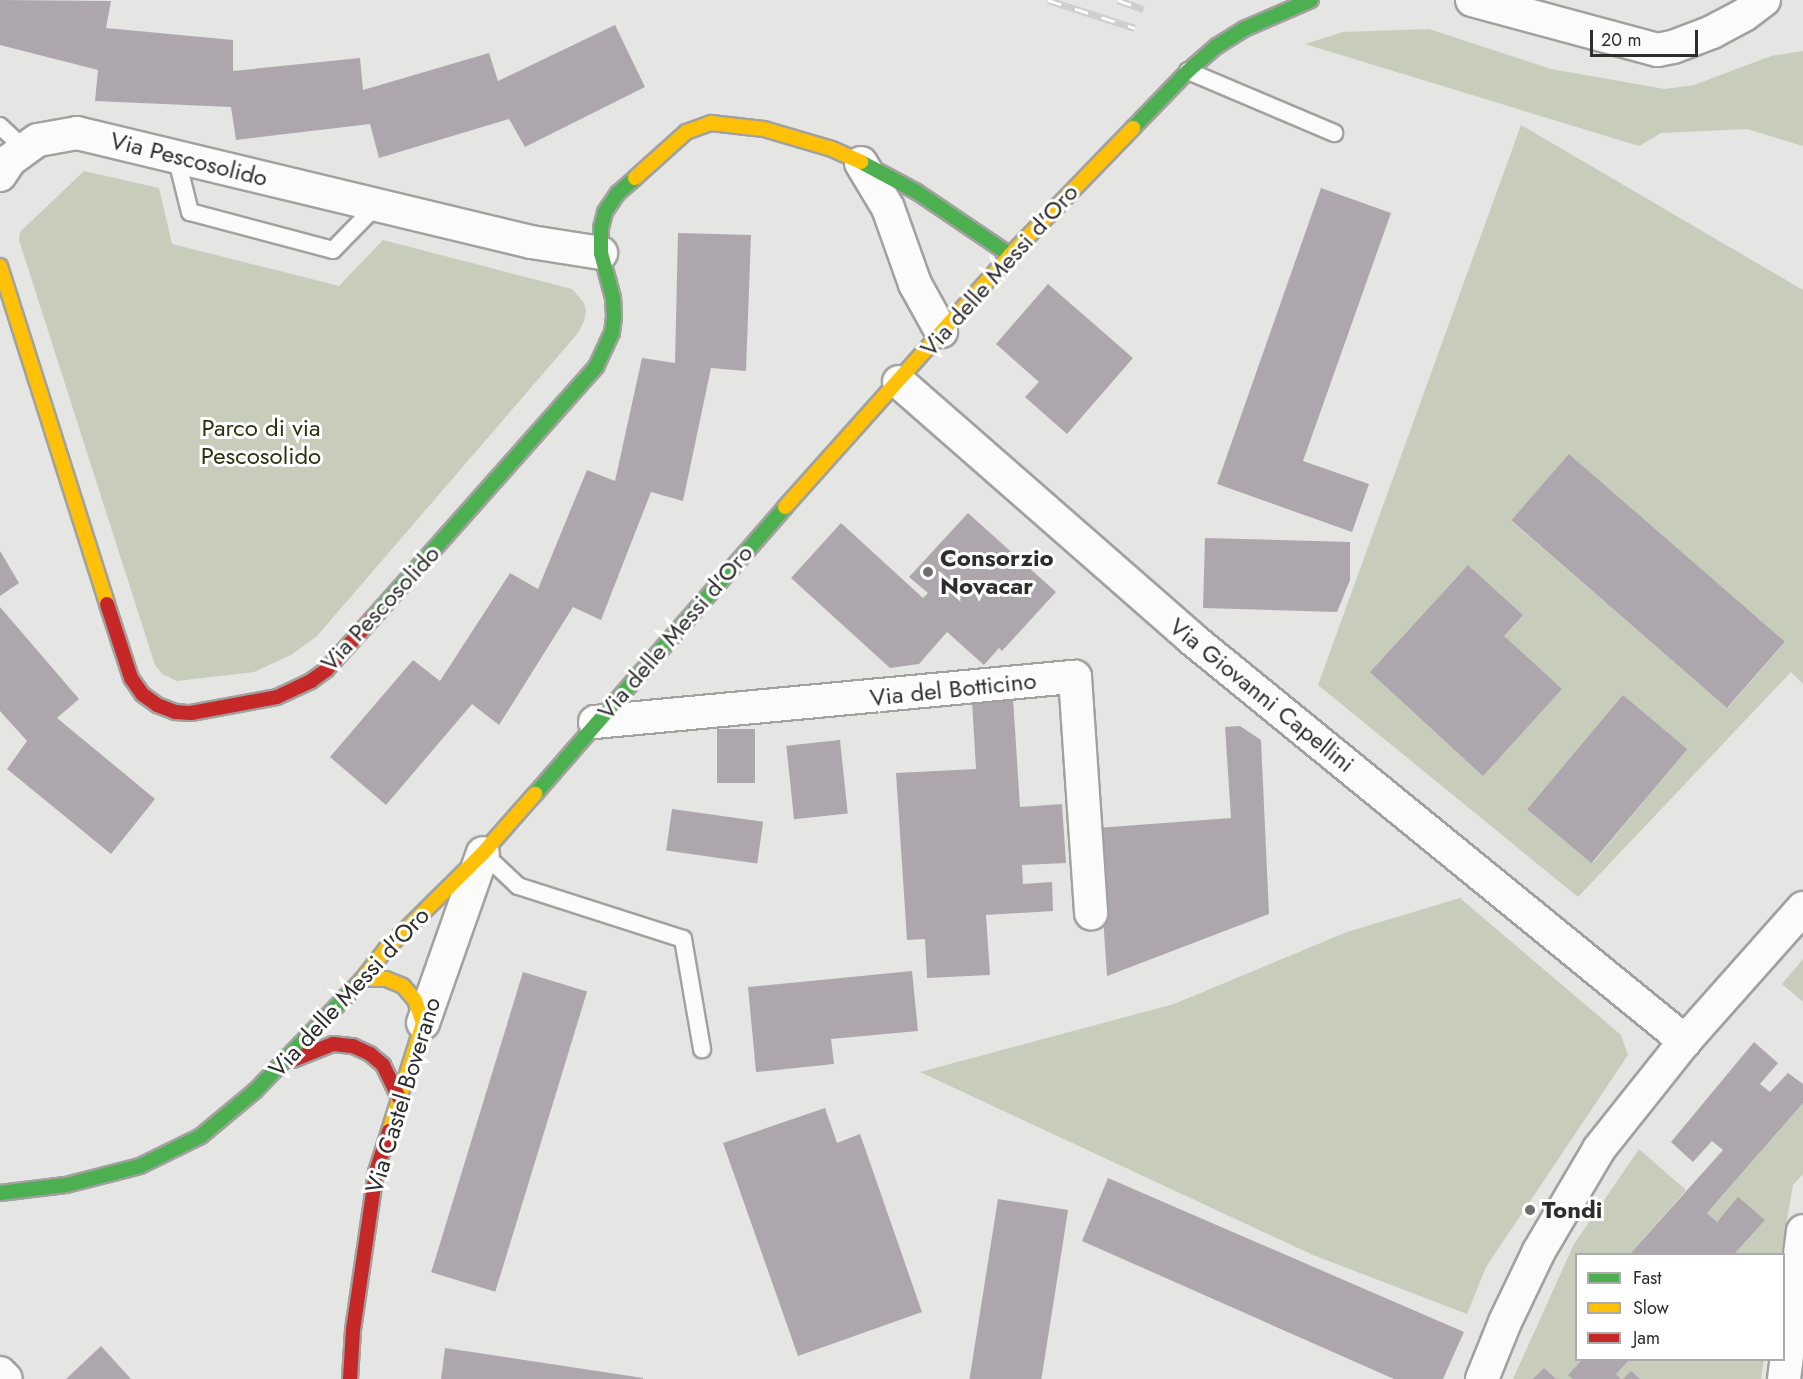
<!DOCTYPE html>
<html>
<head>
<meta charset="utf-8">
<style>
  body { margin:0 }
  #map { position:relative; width:1803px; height:1379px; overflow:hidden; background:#e5e5e3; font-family:Jost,sans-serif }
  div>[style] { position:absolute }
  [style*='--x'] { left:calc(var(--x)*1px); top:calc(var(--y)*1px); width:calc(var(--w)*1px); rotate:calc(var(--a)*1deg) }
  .green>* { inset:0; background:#c8ccba }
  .building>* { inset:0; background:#ada7ad; transform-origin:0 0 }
  .roads { filter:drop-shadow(2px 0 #a1a19f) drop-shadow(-2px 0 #a1a19f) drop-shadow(0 2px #a1a19f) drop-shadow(0 -2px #a1a19f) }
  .lane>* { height:16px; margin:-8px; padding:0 8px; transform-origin:8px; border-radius:8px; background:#fbfbfb }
  .street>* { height:32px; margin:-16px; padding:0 16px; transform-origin:16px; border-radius:16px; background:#fbfbfb }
  .fast>* { height:14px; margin:-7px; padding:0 7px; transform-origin:7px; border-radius:7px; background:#4caf50 }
  .slow>* { height:14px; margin:-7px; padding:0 7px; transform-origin:7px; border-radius:7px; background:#ffc107 }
  .jam>* { height:14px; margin:-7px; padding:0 7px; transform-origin:7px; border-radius:7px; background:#c62828 }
  .rail>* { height:7px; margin-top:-3.5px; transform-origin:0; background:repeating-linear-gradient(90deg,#fff 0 14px,#cdcdcc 0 28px); box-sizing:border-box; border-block:2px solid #cdcdcc }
  .dots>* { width:16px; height:16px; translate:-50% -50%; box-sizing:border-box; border:3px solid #fff; border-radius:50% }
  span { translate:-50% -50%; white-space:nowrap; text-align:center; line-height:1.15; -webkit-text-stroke:6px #fff; paint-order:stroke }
  .street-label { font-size:24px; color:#2e2d2c }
  .park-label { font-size:24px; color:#2c320d }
  .poi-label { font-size:24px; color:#2e2d2c; font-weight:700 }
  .left { translate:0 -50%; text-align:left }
  .legend { position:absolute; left:1575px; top:1253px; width:210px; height:108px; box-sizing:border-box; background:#fff; border:2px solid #ababab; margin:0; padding:8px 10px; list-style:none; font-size:18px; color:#2e2d2c }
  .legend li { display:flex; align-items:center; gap:12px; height:30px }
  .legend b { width:30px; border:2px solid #ababab }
  .scale { position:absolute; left:1590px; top:30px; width:108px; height:27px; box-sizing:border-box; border:3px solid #2e2d2c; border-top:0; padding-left:8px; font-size:18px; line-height:21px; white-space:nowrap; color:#2e2d2c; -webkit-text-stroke:4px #fff; paint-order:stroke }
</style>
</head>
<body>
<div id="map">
  <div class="green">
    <div style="clip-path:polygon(1429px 29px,1551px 69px,1665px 89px,1694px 85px,1771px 56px,1803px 51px,1803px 146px,1747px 129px,1661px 133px,1639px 146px,1305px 44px,1343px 32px)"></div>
    <div style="clip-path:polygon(evenodd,1521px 125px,1803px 290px,1803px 684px,1791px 672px,1578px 897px,1318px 685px,1521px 125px,1570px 455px,1785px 642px,1728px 708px,1512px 522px,1570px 455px,1521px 125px,1468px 565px,1523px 615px,1504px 636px,1370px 672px,1468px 565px,1521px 125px,1623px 695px,1687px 749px,1593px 863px,1529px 809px,1623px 695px)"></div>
    <div style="clip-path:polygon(84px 171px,159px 188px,172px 244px,339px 286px,383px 240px,572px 289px,584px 303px,586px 311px,584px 321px,578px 333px,317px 636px,291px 655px,254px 672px,177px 681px,162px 674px,155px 665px,19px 240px,20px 232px)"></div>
    <div style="clip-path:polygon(1460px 898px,1621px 1035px,1628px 1055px,1486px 1267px,1467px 1314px,1313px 1255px,920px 1072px,1174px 1004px,1347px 932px)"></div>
    <div style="clip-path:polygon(1803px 959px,1803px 1002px,1782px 984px)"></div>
    <div style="clip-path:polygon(1803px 1103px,1803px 1174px,1793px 1185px,1781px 1254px,1734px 1254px,1764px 1220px,1738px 1198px,1717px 1222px,1707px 1213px)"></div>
    <div style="clip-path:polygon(1639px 1149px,1686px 1190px,1630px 1254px,1576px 1254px,1576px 1360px,1764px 1360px,1761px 1379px,1513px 1379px,1574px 1244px)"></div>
  </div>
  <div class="building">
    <div style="clip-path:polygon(0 0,111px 1px,106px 28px,233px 40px,233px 71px,360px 58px,363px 90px,489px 53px,498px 81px,615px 25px,645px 87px,525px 147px,509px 119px,379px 158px,370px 124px,236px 140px,231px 107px,95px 101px,98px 70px,0 45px)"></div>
    <div style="clip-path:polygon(1321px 188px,1391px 213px,1303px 461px,1369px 484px,1352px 532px,1217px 484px)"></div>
    <div style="clip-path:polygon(678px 233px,751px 235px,746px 371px,711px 368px,683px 501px,651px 492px,601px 620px,573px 607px,499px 725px,472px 704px,386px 805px,330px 757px,413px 660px,440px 681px,510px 573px,538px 589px,587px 470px,615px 481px,642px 358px,675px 363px)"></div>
    <div style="clip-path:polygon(1048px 284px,1133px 358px,1067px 434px,1025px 397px,1039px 382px,996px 344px)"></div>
    <div style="left:1569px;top:454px;width:286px;height:88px;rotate:41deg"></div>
    <div style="clip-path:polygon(968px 513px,1056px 592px,1002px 651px,999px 648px,984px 665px,947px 632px,919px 664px,890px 668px,791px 578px,841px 523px,923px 598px,928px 593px,909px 577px)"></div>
    <div style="clip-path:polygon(1205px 538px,1350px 542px,1350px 580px,1337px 612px,1203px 608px)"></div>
    <div style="clip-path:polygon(0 551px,19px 583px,0 596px)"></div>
    <div style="clip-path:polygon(1468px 565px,1523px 615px,1504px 636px,1562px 689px,1483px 776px,1370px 672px)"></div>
    <div style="clip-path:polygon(0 607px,79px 699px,57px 718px,155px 799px,111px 854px,7px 769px,27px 741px,0 711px)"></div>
    <div style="left:1623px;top:695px;width:84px;height:149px;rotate:40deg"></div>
    <div style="clip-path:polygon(1013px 698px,1020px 807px,1062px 804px,1066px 863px,1022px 865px,1023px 884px,1052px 882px,1053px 911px,986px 915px,990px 975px,927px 978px,925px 939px,907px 940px,896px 773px,976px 769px,972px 701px)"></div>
    <div style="clip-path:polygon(1240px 726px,1261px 740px,1269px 914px,1107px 976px,1097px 828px,1231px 818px,1225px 727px)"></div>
    <div style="left:717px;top:729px;width:38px;height:54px"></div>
    <div style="left:840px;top:740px;width:74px;height:54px;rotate:84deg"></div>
    <div style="left:672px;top:809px;width:92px;height:42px;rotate:8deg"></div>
    <div style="clip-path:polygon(912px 971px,918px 1031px,831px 1039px,834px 1064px,756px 1072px,748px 987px)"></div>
    <div style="left:523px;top:972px;width:67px;height:314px;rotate:17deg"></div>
    <div style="clip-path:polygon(1754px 1042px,1778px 1063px,1760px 1084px,1770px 1092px,1788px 1073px,1803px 1084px,1803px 1103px,1707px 1213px,1717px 1222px,1738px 1197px,1765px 1220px,1734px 1254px,1630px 1254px,1723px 1150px,1712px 1141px,1693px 1162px,1671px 1142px)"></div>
    <div style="clip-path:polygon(825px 1108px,837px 1143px,860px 1134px,922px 1312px,798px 1356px,723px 1143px)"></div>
    <div style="clip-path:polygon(1108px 1178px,1464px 1332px,1443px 1379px,1394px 1379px,1082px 1241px)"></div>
    <div style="left:998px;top:1199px;width:71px;height:182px;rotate:9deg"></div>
    <div style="clip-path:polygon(101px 1346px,131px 1379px,66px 1379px)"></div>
    <div style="clip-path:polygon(445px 1348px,643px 1378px,643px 1379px,441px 1379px)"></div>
    <div style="clip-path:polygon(1582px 1360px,1629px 1360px,1616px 1374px,1621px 1379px,1573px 1379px,1568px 1375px)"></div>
    <div style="clip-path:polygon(1544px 1368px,1556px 1379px,1533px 1379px)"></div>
    <div style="clip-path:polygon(1631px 1371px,1640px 1379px,1623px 1379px)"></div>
  </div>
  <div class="roads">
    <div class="lane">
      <div style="--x:1188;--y:71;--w:159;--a:23"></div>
      <div style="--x:0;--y:126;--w:33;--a:43"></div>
      <div style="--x:176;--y:156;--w:58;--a:76"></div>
      <div style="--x:190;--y:212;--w:148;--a:14.9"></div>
      <div style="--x:333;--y:250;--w:62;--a:-45.7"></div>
      <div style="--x:483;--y:853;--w:48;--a:43.3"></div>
      <div style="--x:518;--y:886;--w:173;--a:17.8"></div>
      <div style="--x:683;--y:939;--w:112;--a:80.2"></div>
    </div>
    <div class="street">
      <div style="--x:1472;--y:0;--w:192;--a:15.1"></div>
      <div style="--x:1657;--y:50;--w:16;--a:-11"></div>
      <div style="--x:1673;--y:47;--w:42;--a:-21"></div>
      <div style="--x:1712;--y:32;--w:36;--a:-28"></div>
      <div style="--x:1744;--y:15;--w:25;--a:-37"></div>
      <div style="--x:861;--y:163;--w:52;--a:59"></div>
      <div style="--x:888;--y:208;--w:81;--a:70.4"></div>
      <div style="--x:915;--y:284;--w:54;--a:61"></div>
      <div style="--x:0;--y:175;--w:18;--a:-56"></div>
      <div style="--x:10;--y:160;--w:34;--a:-36"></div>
      <div style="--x:38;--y:140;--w:40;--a:-10"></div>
      <div style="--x:77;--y:133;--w:467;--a:13.5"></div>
      <div style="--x:531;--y:242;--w:71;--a:8.9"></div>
      <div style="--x:899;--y:382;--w:388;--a:41.2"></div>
      <div style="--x:1191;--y:638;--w:638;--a:39.21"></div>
      <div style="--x:595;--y:722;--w:482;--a:-5.4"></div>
      <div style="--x:1075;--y:677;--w:237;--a:86.1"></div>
      <div style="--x:423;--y:1023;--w:180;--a:-70.6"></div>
      <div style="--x:0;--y:1373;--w:8;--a:45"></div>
      <div style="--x:1482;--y:1379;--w:61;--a:-68"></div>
      <div style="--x:1505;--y:1322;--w:79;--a:-64.4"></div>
      <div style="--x:1539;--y:1251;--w:118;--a:-59.5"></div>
      <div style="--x:1599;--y:1149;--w:138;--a:-51.5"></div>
      <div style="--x:1685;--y:1041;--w:178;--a:-48.4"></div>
      <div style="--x:1784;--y:1379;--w:149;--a:-82.7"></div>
    </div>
    <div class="fast">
      <div style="--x:1133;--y:128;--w:79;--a:-46"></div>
      <div style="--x:1188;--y:71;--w:38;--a:-41"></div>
      <div style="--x:1217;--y:46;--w:32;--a:-32"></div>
      <div style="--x:1244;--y:29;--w:73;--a:-23.4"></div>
      <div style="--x:861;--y:162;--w:64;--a:28.2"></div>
      <div style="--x:917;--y:192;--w:112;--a:34.1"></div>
      <div style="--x:373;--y:618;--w:336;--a:-48.4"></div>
      <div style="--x:596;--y:367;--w:38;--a:-65"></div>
      <div style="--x:612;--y:333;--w:17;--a:-83"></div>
      <div style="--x:614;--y:316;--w:18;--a:-93"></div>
      <div style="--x:613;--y:298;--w:47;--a:-104.9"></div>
      <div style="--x:601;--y:253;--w:25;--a:-90"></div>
      <div style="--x:601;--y:228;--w:16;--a:-76"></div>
      <div style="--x:605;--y:212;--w:23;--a:-56"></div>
      <div style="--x:618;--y:193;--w:23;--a:-41"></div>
      <div style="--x:535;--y:794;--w:381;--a:-48.9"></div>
      <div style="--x:0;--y:1193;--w:66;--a:-6.9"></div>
      <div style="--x:66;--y:1185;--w:76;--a:-14.4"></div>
      <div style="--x:140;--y:1166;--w:68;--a:-26.2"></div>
      <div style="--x:201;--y:1136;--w:70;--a:-39.8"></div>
      <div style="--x:255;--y:1091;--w:153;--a:-46.1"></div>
    </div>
    <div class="slow">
      <div style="--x:635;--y:178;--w:69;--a:-42"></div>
      <div style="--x:686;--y:132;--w:27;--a:-20"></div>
      <div style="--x:711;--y:123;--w:53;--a:6.5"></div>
      <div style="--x:764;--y:129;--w:71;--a:16.4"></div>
      <div style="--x:832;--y:149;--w:32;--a:24"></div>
      <div style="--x:0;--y:266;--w:355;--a:72.4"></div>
      <div style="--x:785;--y:507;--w:338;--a:-48.2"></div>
      <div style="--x:1010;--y:255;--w:177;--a:-45.9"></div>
      <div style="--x:363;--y:979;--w:23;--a:0"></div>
      <div style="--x:386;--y:979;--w:18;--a:22"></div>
      <div style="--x:403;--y:986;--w:18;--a:49"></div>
      <div style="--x:415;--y:1000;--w:24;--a:71"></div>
      <div style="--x:423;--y:1023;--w:113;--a:107.5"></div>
      <div style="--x:361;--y:981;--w:41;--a:-52"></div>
      <div style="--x:386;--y:949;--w:136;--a:-44.7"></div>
      <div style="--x:483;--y:853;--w:79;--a:-48.6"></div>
    </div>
    <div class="jam">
      <div style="--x:107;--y:604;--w:78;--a:72"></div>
      <div style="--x:131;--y:678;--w:19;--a:55"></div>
      <div style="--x:142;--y:694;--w:19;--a:36"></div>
      <div style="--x:157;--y:705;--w:19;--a:21"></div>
      <div style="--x:175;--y:712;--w:16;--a:4"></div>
      <div style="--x:191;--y:713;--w:87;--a:-10.5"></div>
      <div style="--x:277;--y:697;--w:38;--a:-25"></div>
      <div style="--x:311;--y:681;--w:19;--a:-36"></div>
      <div style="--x:326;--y:670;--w:70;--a:-47.9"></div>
      <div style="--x:293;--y:1060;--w:43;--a:-21.8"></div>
      <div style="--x:333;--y:1044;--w:20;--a:6"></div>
      <div style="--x:353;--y:1046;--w:19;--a:25"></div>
      <div style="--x:370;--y:1054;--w:17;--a:40"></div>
      <div style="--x:383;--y:1065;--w:37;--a:64"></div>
      <div style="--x:350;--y:1379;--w:49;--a:-86.5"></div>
      <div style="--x:353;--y:1330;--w:160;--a:-81.7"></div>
      <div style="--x:376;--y:1172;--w:43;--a:-72.4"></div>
    </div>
  </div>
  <div class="rail">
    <div style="--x:1048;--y:0;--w:91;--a:17.8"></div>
    <div style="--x:1118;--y:0;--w:27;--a:20"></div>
  </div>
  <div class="dots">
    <div style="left:928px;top:572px;background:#6e6d6c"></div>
    <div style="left:1530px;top:1210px;background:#6e6d6c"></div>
  </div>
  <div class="street-label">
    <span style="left:189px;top:159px;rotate:14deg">Via Pescosolido</span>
    <span style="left:999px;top:270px;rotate:-48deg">Via delle Messi d'Oro</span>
    <span style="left:380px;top:608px;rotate:-47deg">Via Pescosolido</span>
    <span style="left:675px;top:632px;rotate:-49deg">Via delle Messi d'Oro</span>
    <span style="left:953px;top:689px;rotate:-6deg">Via del Botticino</span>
    <span style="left:1262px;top:695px;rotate:39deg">Via Giovanni Capellini</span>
    <span style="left:349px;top:992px;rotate:-47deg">Via delle Messi d'Oro</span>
    <span style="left:403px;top:1095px;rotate:-73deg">Via Castel Boverano</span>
  </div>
  <div class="park-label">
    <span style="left:261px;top:442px">Parco di via<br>Pescosolido</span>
  </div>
  <div class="poi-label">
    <span class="left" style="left:940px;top:572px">Consorzio<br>Novacar</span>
    <span class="left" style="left:1542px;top:1210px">Tondi</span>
  </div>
  <ul class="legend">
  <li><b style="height:8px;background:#4caf50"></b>Fast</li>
  <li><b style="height:8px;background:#ffc107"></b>Slow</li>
  <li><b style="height:8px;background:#c62828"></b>Jam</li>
  </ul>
  <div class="scale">20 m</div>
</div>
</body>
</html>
